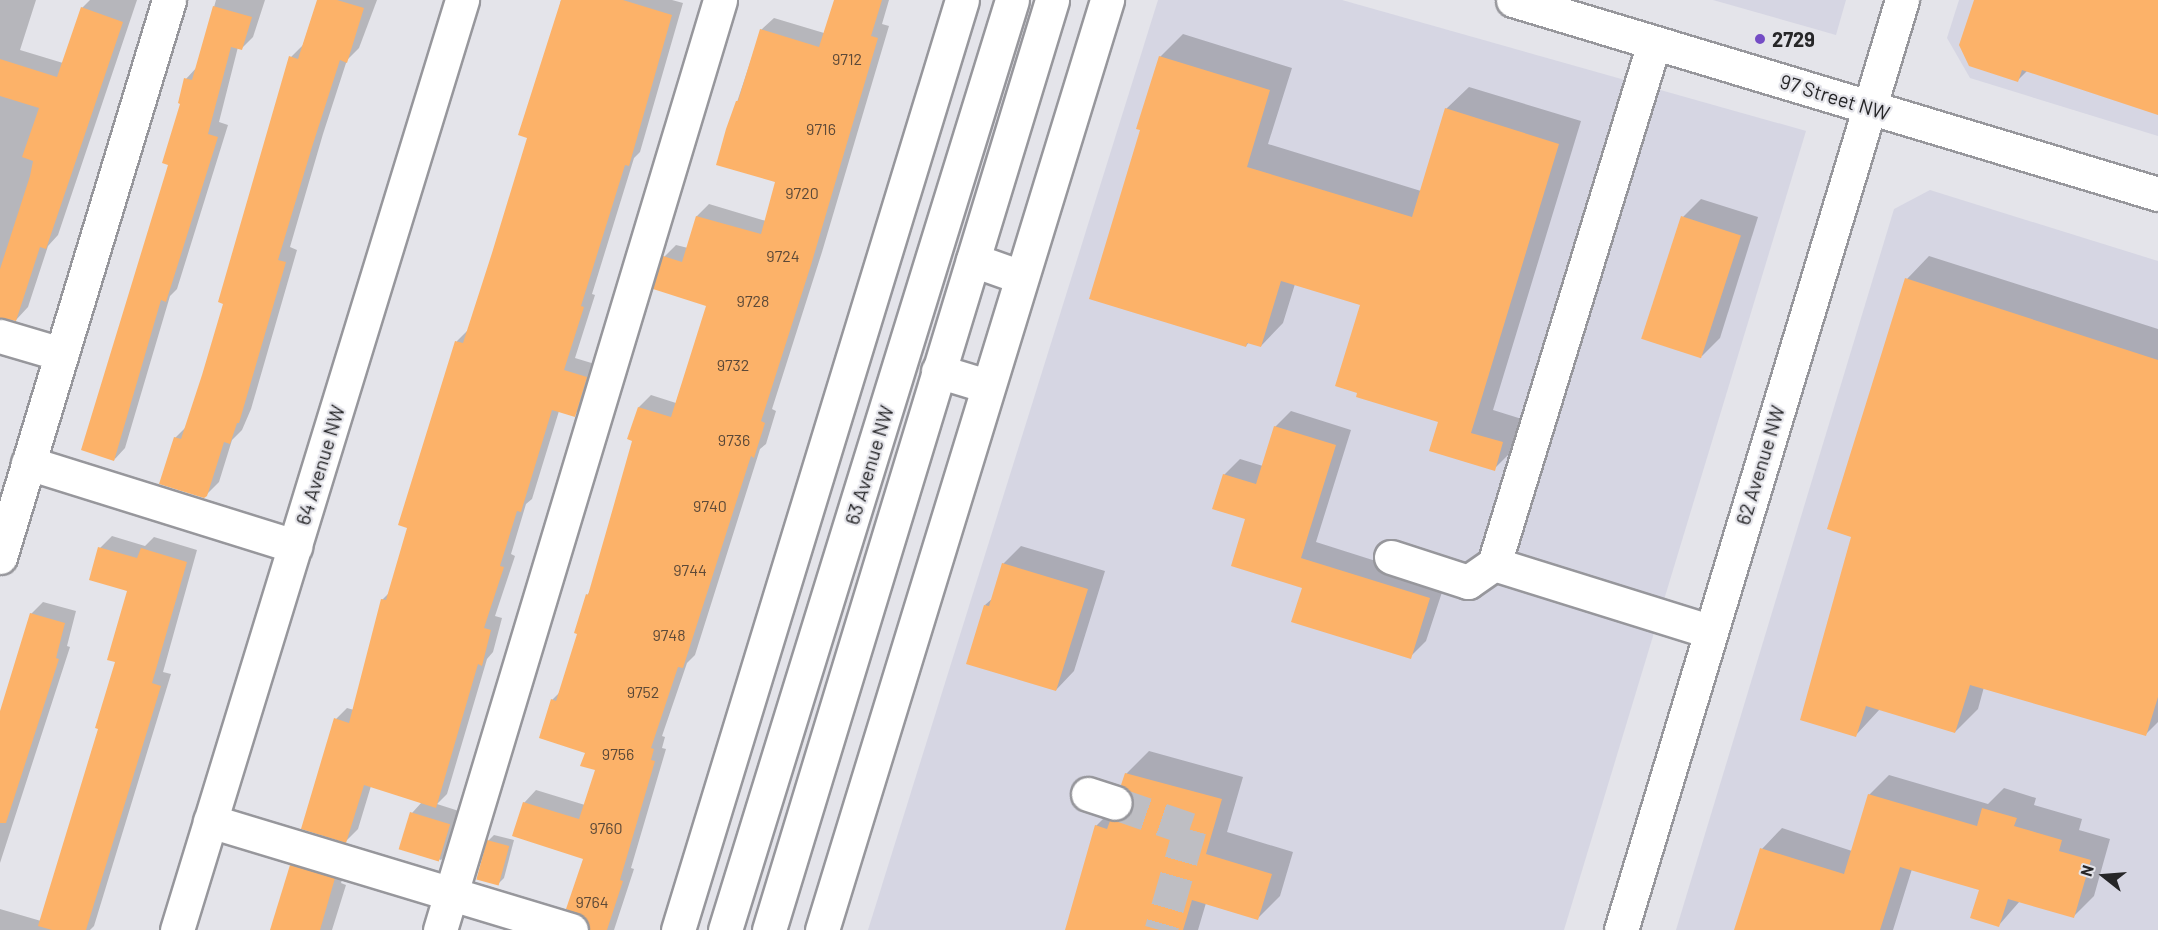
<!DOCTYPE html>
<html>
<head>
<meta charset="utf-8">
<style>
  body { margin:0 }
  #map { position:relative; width:2158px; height:930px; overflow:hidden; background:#e4e4ea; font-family:Barlow,sans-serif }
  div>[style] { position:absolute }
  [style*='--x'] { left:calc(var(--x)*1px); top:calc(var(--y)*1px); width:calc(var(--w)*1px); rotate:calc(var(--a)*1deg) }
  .built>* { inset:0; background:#d6d6e3 }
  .shadow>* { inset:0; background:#0003 }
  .building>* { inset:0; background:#fcb269; transform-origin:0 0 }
  .minor-tunnel>* { height:33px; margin-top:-16.5px; transform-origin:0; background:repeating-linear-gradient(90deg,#bebec3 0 33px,transparent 0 49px) }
  .roads { filter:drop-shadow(2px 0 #97979c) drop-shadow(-2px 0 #97979c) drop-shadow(0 2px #97979c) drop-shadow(0 -2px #97979c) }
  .minor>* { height:33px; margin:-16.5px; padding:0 16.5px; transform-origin:16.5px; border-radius:16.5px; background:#fff }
  .major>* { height:33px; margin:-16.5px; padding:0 16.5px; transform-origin:16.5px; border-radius:16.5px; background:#fff }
  .dots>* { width:16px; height:16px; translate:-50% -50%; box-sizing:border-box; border:3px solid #e4e4ea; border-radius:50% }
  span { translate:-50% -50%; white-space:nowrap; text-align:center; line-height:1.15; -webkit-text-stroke:4.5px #e4e4ea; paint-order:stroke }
  .number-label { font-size:16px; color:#5c4938 }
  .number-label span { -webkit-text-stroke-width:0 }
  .poi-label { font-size:20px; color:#262628; font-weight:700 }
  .left { translate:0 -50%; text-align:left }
  .street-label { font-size:20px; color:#262628 }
  .north { position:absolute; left:2074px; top:846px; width:60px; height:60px; -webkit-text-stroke:4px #e4e4ea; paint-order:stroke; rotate:287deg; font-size:16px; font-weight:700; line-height:24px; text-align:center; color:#262628 }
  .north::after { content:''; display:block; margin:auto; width:21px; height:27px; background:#262628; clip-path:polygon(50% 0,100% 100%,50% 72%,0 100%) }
</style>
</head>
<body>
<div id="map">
  <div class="built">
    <div style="clip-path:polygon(1158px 0,1342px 0,1806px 131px,1564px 930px,868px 930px)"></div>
    <div style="clip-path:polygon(1713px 0,1846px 0,1836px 35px)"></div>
    <div style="clip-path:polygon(1959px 0,2158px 0,2158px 136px,1970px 78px,1947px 38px)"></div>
    <div style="clip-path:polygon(1930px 190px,2158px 261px,2158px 930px,1676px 930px,1894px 209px)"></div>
  </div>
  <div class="shadow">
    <div style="clip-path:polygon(0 0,36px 0,20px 50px,63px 63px,82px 8px,90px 0,137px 0,58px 235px,48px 246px,28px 307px,16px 320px,0 315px)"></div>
    <div style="clip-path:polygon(216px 0,265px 0,253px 37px,242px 48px,238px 47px,219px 122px,228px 125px,177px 289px,170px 296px,125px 448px,114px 460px,186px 79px,197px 67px)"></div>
    <div style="clip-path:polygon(318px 0,377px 0,359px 48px,347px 60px,323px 134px,290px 247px,297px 250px,251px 409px,242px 430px,232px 440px,219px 482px,206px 495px,175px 438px,187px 426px,225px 303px,291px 57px,303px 45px)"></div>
    <div style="clip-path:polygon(561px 0,672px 0,683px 3px,640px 152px,634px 158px,592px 294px,595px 295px,575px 358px,598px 365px,586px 404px,574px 415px,559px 411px,532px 499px,526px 504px,511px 554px,515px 556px,495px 616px,502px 618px,493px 652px,487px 659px,447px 794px,437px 804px,462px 812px,453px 848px,441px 860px,401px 848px,412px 813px,422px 802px,371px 786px,358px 829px,346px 841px,336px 719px,347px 708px,354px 710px,382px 600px,390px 592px,409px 527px,400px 524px,457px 341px,469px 329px,529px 137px)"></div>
    <div style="clip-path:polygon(836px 0,889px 0,882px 24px,889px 26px,822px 252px,772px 409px,776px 411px,766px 444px,760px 449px,695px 655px,687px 663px,662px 736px,665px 737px,662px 748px,666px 749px,631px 868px,634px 869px,614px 930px,591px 930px,585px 858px,524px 803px,536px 790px,585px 805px,597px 769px,552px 700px,561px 691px,579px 633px,587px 595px,591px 591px,634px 440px,639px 407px,651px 395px,676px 403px,708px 305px,664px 257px,676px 245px,688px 248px,697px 216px,709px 204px,766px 221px,777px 181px,737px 102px,761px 30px,774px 18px,824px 33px)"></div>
    <div style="clip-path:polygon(1976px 0,2158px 0,2158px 113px,2028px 70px,2018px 80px)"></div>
    <div style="clip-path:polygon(1183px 34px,1292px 68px,1268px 144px,1421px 191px,1446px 109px,1469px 87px,1581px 121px,1493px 410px,1525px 420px,1517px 446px,1494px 469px,1440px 421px,1362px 304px,1295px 284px,1283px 323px,1261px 346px,1249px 342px,1246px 346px,1142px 129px,1160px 57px)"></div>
    <div style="clip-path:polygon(1701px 199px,1758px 217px,1720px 338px,1702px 356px,1683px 217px)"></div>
    <div style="clip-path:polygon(1929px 256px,2158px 329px,2158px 722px,2145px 735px,1984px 687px,1978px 709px,1955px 732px,1880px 709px,1856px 735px,1853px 536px,1907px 279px)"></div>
    <div style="clip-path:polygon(1291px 411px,1351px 430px,1316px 542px,1445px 583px,1426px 641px,1410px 657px,1304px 587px,1247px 518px,1224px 475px,1240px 459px,1263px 466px,1275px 427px)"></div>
    <div style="clip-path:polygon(112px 536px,145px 546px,154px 537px,197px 550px,163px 672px,171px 674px,94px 926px,90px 930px,0 930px,0 909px,41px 921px,99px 728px,117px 661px,129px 590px,100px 548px)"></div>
    <div style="clip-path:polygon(1021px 546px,1105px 571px,1074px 671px,1056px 690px,985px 605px,993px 598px,1003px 564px)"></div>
    <div style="clip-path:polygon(43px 602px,76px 611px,67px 646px,70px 647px,0 863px,0 720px,31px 614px)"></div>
    <div style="clip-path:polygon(1149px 751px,1243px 777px,1227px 832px,1293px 852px,1280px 896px,1258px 918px,1206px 903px,1198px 930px,1066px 930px,1096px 826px,1119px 803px,1127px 806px,1134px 798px,1126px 774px)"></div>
    <div style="clip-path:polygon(1889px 775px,1988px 804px,2004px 788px,2036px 798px,2034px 805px,2082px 819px,2079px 830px,2110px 839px,2094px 896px,2073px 917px,2020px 901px,1999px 925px,1980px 889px,1912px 869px,1893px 930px,1736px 930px,1762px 849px,1782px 828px,1852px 851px,1869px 795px)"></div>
    <div style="clip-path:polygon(494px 835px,514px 840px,504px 878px,498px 884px,488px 841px)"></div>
    <div style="clip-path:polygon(303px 854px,346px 867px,341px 883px,346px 885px,332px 930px,272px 930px,291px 866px)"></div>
  </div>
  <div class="building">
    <div style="clip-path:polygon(317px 0,337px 0,364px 8px,347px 63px,340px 60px,312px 147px,278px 260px,286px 262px,239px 423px,237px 423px,230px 444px,224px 442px,207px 496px,204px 498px,159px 484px,174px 437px,181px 439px,202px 375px,223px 304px,218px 302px,289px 56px,298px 59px)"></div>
    <div style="clip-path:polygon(561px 0,623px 0,672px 15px,629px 166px,625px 165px,581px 306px,584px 307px,564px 370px,587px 377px,575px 417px,552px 410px,521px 512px,517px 511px,500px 566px,504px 567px,484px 628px,491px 630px,482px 666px,478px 664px,436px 808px,364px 785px,346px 843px,301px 829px,334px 718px,349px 723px,381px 599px,386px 600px,407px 528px,398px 525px,455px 341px,463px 343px,492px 253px,527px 138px,518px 135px)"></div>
    <div style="clip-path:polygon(834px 0,882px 0,871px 36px,878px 38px,811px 265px,761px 421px,765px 423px,754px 458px,751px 456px,683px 668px,678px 667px,651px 748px,654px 749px,651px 760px,655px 761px,620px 880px,623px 881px,607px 930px,589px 930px,584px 917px,566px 909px,583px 859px,512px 836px,523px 802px,579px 819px,595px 770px,580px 766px,585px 753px,539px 738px,551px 699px,556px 701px,577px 634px,574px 633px,586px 594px,588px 595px,613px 508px,632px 441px,627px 439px,638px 407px,671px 417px,706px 306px,653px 289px,663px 256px,682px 262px,696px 216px,761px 234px,775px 182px,716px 165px,726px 129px,736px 101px,738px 101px,760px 29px,819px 47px)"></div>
    <div style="clip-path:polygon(1974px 0,2158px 0,2158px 115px,2022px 70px,2018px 82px,1969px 66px,1959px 45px)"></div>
    <div style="clip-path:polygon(213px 6px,252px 17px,242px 50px,231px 47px,208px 134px,218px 137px,166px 302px,161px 300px,114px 461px,81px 450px,168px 165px,162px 163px,180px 104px,178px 103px,184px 78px,192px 80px)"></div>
    <div style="clip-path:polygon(81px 7px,123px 22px,46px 249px,40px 247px,16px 321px,0 318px,0 269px,30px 176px,33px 161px,22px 157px,39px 108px,0 96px,0 59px,57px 77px)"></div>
    <div style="clip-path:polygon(1159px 56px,1270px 90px,1247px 167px,1412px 217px,1445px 108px,1559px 144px,1471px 433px,1503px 442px,1495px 471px,1429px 451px,1438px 422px,1356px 397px,1357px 393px,1335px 386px,1360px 305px,1281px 281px,1261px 347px,1247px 343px,1246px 347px,1089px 299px,1140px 130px,1136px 129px)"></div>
    <div style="left:1681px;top:216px;width:63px;height:129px;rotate:18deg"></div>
    <div style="clip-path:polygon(1905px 278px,2158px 360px,2158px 697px,2146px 736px,1970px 685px,1955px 733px,1866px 706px,1856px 737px,1800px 720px,1851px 537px,1827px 529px)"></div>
    <div style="clip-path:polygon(1274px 426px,1336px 445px,1301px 558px,1430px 598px,1411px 659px,1291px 622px,1302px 588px,1231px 566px,1245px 519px,1212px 509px,1223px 474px,1256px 484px)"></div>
    <div style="clip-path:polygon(98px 547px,137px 558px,141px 548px,187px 562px,152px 683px,161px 686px,86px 930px,52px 930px,38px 926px,98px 729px,95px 728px,115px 662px,107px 660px,127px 591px,89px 580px)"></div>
    <div style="clip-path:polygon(1002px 563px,1088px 589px,1056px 691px,966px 664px,984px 605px,989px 606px)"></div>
    <div style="clip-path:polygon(30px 613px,65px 623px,56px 658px,59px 659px,6px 823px,0 823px,0 711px)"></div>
    <div style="clip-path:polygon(1125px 773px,1222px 799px,1206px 854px,1272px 874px,1258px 920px,1192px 900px,1183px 930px,1065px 930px,1095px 825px,1107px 829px,1110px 821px,1118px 821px,1127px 817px,1133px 809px,1133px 799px,1129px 790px,1121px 785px)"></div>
    <div style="clip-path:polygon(1868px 794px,1977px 826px,1982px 808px,2017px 818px,2014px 826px,2062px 840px,2059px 851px,2091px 860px,2074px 918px,2008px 899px,1999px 927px,1970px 918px,1979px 890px,1900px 867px,1880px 930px,1734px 930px,1760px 848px,1844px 874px)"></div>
    <div style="left:410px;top:812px;width:42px;height:39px;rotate:17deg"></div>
    <div style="left:487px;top:840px;width:23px;height:41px;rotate:15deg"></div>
    <div style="clip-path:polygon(290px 865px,335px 878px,320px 930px,270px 930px)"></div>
  </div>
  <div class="minor-tunnel">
    <div style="--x:1115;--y:803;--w:79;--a:19.1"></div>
    <div style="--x:1190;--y:829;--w:105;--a:106"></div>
  </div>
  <div class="roads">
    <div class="minor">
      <div style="--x:1513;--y:0;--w:674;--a:16.74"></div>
      <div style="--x:1654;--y:43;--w:545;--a:107.07"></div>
      <div style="--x:1494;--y:564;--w:225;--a:17.3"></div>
      <div style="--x:973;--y:260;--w:51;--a:19.5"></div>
      <div style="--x:0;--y:336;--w:64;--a:16.4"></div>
      <div style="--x:938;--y:371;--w:51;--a:17"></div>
      <div style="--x:28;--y:463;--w:280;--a:17.3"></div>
      <div style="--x:0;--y:557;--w:582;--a:-73.12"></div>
      <div style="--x:1391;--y:557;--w:81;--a:18"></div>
      <div style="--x:1468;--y:582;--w:32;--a:-35"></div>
      <div style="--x:1088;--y:794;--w:28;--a:18"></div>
      <div style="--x:210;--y:821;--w:377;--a:16.8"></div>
      <div style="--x:177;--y:930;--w:973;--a:-72.96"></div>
      <div style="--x:440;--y:930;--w:971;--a:-73.24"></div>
      <div style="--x:678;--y:930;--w:972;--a:-73.02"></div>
      <div style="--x:822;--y:930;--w:973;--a:-72.96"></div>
      <div style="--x:1621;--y:930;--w:972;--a:-73.19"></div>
    </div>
    <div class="major">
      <div style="--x:725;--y:930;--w:973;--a:-72.85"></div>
      <div style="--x:769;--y:930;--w:972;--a:-73.07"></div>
    </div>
  </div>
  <div class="dots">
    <div style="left:1760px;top:39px;background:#744cc5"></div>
  </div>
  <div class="number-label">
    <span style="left:847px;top:59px">9712</span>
    <span style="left:821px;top:129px">9716</span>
    <span style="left:802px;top:193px">9720</span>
    <span style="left:783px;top:256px">9724</span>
    <span style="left:753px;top:301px">9728</span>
    <span style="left:733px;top:365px">9732</span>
    <span style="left:734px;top:440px">9736</span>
    <span style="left:710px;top:506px">9740</span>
    <span style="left:690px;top:570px">9744</span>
    <span style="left:669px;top:635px">9748</span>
    <span style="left:643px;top:692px">9752</span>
    <span style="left:618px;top:754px">9756</span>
    <span style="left:606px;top:828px">9760</span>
    <span style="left:592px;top:902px">9764</span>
  </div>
  <div class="poi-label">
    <span class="left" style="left:1772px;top:39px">2729</span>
  </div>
  <div class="street-label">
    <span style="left:1835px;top:97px;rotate:17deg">97 Street NW</span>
    <span style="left:320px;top:465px;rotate:-73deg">64 Avenue NW</span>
    <span style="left:869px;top:465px;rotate:-73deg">63 Avenue NW</span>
    <span style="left:1760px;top:465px;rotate:-73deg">62 Avenue NW</span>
  </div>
  <div class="north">N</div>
</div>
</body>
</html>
